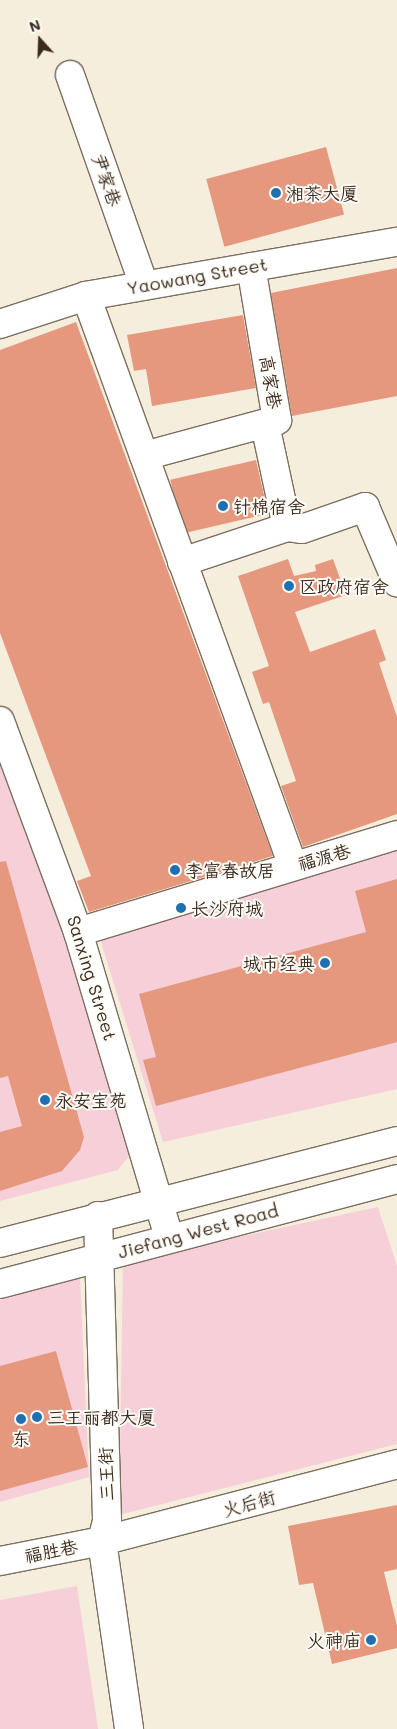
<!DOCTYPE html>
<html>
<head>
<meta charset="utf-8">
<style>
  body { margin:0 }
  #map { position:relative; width:397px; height:1729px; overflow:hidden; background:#f6eedc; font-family:Mali,"LXGW WenKai TC",sans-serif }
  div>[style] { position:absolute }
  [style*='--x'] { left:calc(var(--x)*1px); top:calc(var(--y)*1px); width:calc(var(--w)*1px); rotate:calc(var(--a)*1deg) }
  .built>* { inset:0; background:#f6cfd8 }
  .building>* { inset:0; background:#e5987d; transform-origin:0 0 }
  .roads { filter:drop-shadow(1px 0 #7c6f60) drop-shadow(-1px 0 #7c6f60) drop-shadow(0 1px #7c6f60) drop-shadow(0 -1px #7c6f60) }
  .minor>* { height:28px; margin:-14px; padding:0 14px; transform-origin:14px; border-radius:14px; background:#fff }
  .major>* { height:28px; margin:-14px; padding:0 14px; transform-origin:14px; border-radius:14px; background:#fff }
  .dots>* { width:14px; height:14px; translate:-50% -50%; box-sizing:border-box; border:2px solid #fdfcf7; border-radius:50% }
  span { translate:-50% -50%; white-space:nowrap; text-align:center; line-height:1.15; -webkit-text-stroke:4px #fdfcf7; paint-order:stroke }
  .street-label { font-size:18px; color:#3b2a1e }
  .poi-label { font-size:18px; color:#3b2a1e }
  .left { translate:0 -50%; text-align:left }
  .right { translate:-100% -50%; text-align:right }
  .north { position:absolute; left:15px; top:15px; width:50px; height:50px; -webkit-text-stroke:4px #fdfcf7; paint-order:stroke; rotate:340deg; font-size:14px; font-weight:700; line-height:20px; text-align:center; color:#3b2a1e }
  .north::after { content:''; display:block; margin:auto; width:18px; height:22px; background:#3b2a1e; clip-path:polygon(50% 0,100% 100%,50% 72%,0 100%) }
</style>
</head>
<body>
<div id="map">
  <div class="built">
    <div style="clip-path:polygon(0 721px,141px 1141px,118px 1170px,0 1201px)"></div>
    <div style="clip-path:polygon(397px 850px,397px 1089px,163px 1142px,100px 939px)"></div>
    <div style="clip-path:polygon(378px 1207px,397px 1266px,397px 1444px,119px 1515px,123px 1262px)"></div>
    <div style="clip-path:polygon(80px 1277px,89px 1477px,0 1502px,0 1300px)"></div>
    <div style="clip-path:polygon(77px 1586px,98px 1729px,0 1729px,0 1600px)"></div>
  </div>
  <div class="building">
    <div style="left:326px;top:147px;width:70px;height:124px;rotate:75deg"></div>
    <div style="clip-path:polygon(397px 268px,397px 396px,292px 416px,271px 293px)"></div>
    <div style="clip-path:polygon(243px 315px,256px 388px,152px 406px,146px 369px,134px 371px,127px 335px)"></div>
    <div style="clip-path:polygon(76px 322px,273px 856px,89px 912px,77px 881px,91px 876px,0 633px,0 350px)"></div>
    <div style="left:256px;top:460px;width:55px;height:88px;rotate:77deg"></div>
    <div style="clip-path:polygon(288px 559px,294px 576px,316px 571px,315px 565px,333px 559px,346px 595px,295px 612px,310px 652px,375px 629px,386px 660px,379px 663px,397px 717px,397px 814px,303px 847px,281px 786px,296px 781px,269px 702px,263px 704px,252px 672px,269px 666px,238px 576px)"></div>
    <div style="clip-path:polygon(6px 861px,84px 1137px,80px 1150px,62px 1171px,0 1191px,0 1132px,22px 1126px,8px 1076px,0 1078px,0 862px)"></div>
    <div style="clip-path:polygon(397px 879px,397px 1042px,156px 1106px,143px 1060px,156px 1057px,139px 994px,366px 932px,355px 891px)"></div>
    <div style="clip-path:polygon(56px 1351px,88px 1467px,0 1491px,0 1366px)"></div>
    <div style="clip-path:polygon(397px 1505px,397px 1569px,384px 1572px,397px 1626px,397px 1648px,332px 1664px,313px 1583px,299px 1585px,288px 1526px)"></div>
  </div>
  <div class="roads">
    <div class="minor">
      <div style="--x:70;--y:75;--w:223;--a:70.6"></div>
      <div style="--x:86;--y:296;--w:606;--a:70.04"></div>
      <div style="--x:0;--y:324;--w:90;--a:-18"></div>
      <div style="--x:86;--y:296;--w:316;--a:-9.9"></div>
      <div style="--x:144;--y:456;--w:138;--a:-15.1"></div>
      <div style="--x:277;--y:420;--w:155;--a:-99.6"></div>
      <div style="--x:287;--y:527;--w:15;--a:8"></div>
      <div style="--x:302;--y:529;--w:67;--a:-19.2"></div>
      <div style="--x:365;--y:507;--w:82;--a:66.9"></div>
      <div style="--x:182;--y:562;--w:111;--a:-18.4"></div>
      <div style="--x:287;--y:527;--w:105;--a:-102.1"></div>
      <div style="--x:0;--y:721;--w:225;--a:69.7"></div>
      <div style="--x:78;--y:932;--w:319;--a:73.4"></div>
      <div style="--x:78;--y:932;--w:333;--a:-16.9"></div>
      <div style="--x:98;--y:1216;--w:305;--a:88.3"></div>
      <div style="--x:107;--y:1521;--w:21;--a:104"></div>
      <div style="--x:102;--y:1541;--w:190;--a:81.8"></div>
      <div style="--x:0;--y:1561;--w:104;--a:-11.1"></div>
      <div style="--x:102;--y:1541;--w:305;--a:-14.6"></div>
    </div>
    <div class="major">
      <div style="--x:0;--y:1243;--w:410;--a:-14.4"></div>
      <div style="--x:0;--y:1284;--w:411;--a:-14.8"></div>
    </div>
  </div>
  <div class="dots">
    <div style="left:276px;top:193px;background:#1f6fb2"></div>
    <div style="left:223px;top:506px;background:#1f6fb2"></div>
    <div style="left:289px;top:586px;background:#1f6fb2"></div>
    <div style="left:175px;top:870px;background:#1f6fb2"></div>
    <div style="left:181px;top:908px;background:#1f6fb2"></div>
    <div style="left:325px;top:963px;background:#1f6fb2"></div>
    <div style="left:45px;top:1100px;background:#1f6fb2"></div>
    <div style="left:37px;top:1417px;background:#1f6fb2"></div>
    <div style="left:21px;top:1419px;background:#1f6fb2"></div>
    <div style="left:371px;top:1640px;background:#1f6fb2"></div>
  </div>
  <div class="street-label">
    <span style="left:107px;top:180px;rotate:71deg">尹家巷</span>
    <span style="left:197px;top:276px;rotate:-10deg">Yaowang Street</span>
    <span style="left:271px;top:382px;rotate:80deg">高家巷</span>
    <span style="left:324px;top:857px;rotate:-16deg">福源巷</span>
    <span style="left:92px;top:978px;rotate:73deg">Sanxing Street</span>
    <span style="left:198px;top:1231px;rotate:-15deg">Jiefang West Road</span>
    <span style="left:106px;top:1474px;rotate:-92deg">三王街</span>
    <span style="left:249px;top:1503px;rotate:-15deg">火后街</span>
    <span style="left:51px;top:1551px;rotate:-11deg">福胜巷</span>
  </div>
  <div class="poi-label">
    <span class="left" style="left:286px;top:193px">湘茶大厦</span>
    <span class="left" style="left:233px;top:506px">针棉宿舍</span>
    <span class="left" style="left:299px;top:586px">区政府宿舍</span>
    <span class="left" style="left:185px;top:870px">李富春故居</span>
    <span class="left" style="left:191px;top:908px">长沙府城</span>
    <span class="right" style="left:315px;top:963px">城市经典</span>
    <span class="left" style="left:55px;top:1100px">永安宝苑</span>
    <span class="left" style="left:47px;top:1417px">三王丽都大厦</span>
    <span style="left:21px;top:1438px">东</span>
    <span class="right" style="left:361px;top:1640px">火神庙</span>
  </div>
  <div class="north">N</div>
</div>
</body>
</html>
